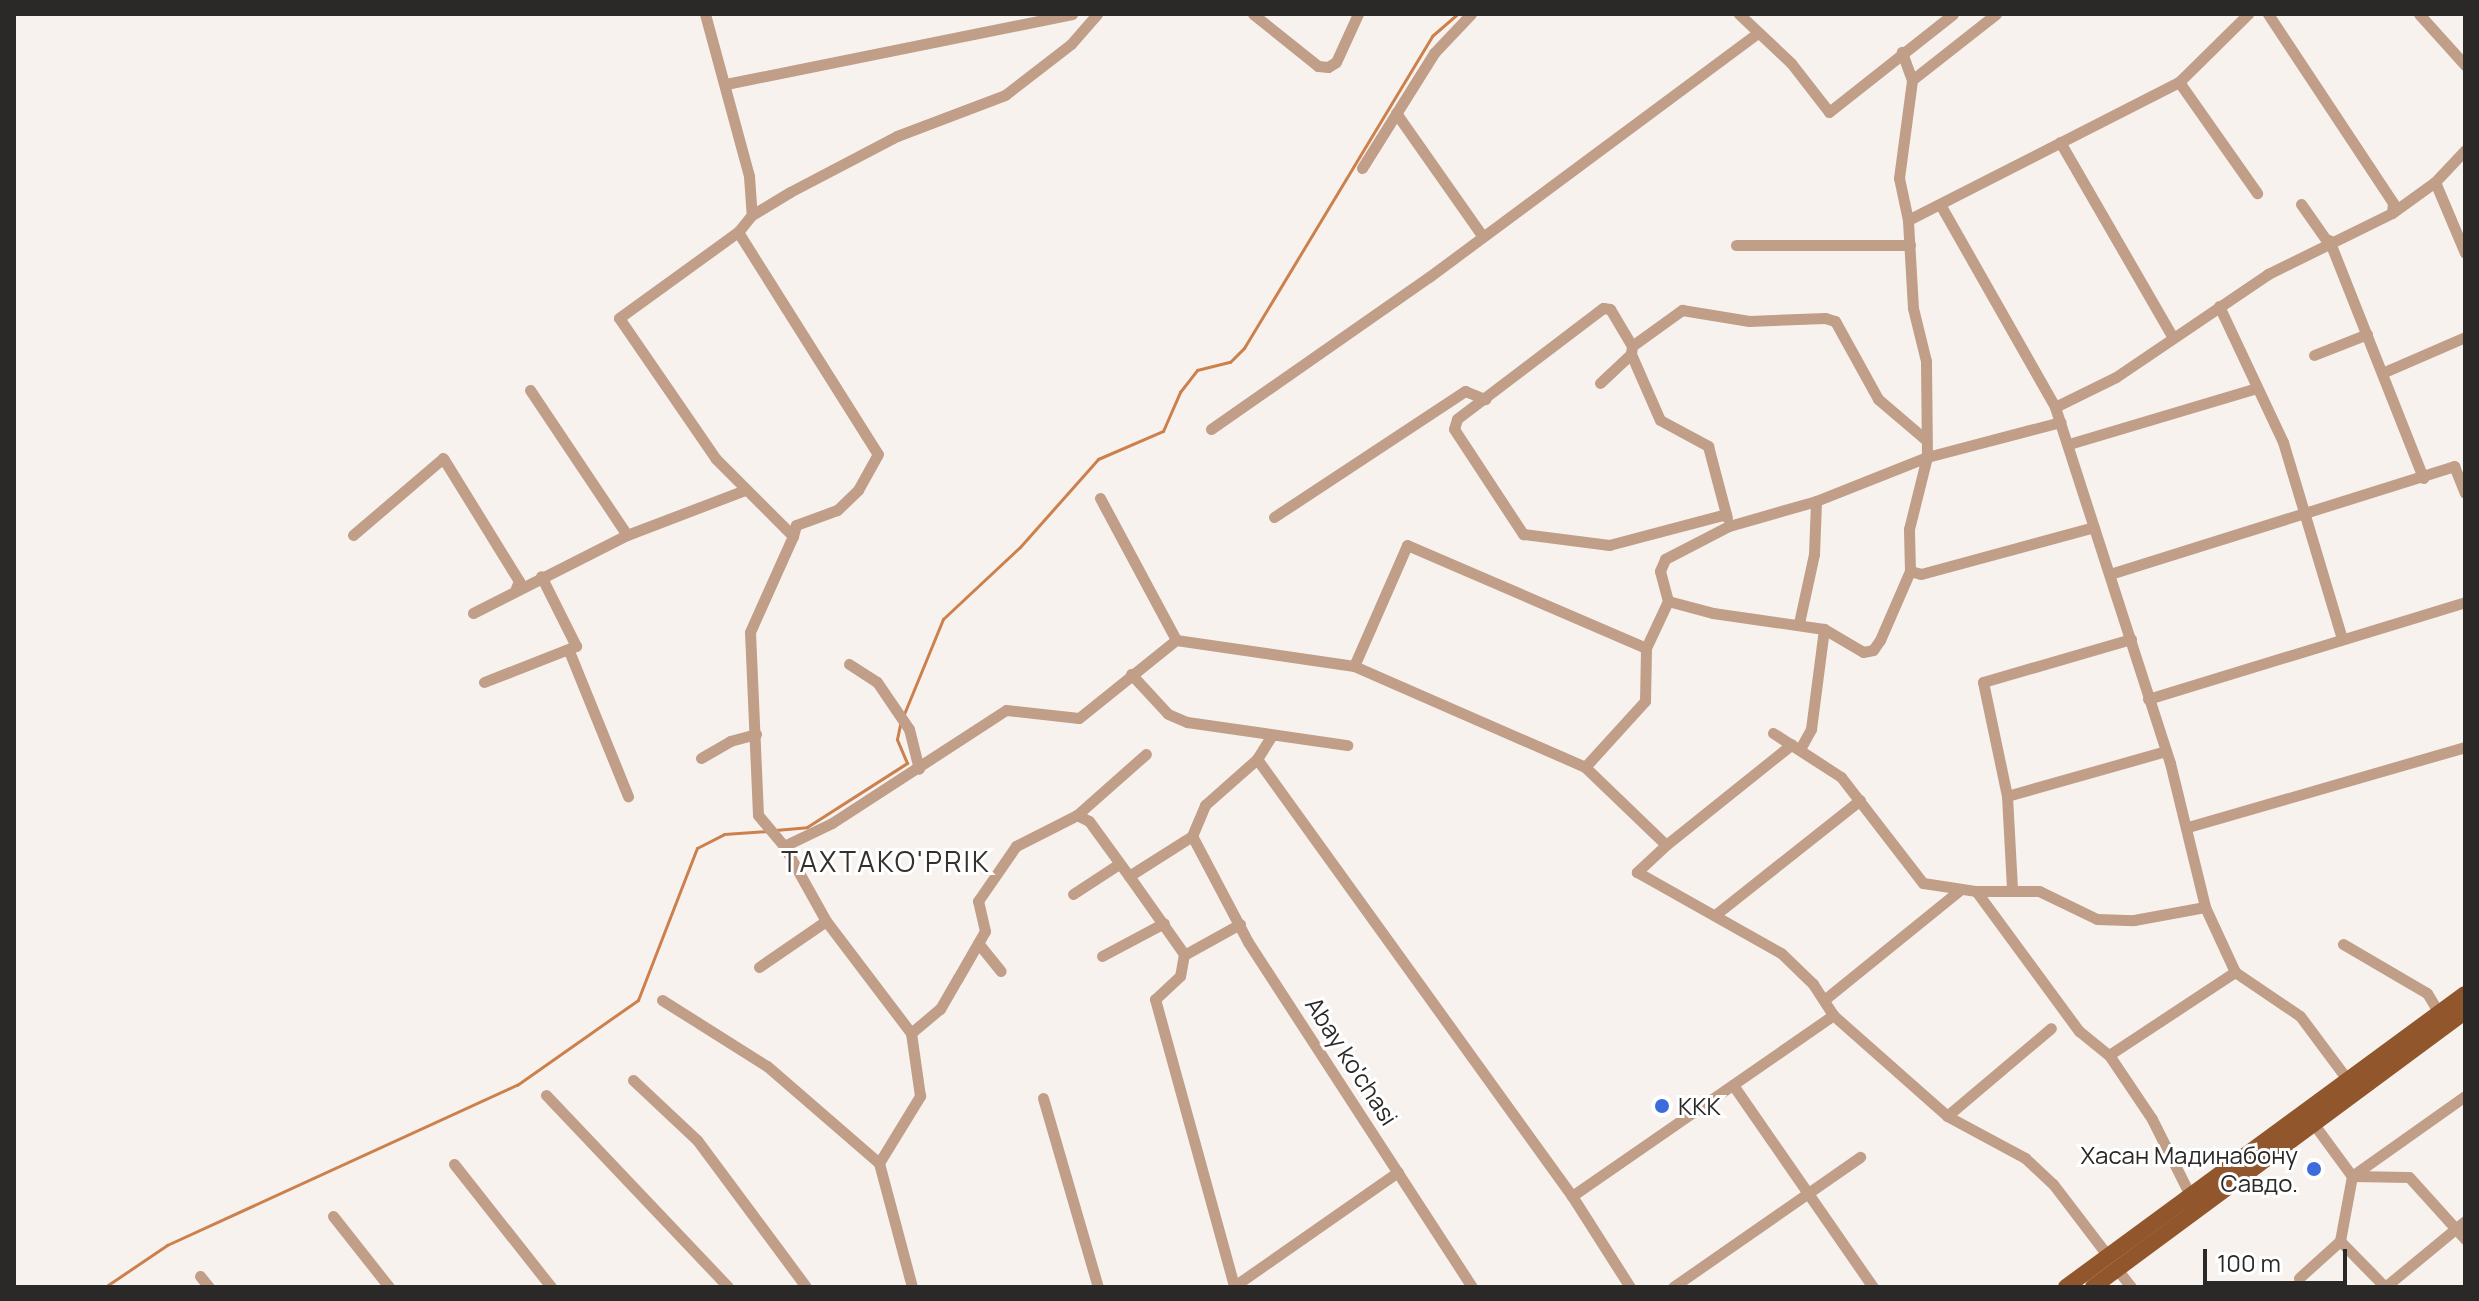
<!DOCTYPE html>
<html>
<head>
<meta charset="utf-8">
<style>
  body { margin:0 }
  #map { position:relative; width:2479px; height:1301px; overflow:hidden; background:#f8f2ef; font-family:Manrope,sans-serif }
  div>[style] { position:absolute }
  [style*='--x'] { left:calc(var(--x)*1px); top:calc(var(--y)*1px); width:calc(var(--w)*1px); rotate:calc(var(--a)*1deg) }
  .stream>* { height:3px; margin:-1.5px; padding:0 1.5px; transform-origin:1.5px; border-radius:1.5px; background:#cc814d }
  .street>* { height:11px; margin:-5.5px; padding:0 5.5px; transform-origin:5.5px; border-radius:5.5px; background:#c19e88 }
  .primary>* { height:16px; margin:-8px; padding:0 8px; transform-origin:8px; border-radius:8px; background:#91562b }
  .dots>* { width:22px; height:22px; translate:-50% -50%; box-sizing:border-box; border:4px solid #fff; border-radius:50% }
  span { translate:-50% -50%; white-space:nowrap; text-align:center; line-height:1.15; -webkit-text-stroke:6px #fff; paint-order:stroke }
  .street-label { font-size:24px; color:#2b2928 }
  .poi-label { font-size:24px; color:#2b2928 }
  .left { translate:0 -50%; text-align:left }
  .right { translate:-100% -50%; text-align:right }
  .quarter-label { font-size:28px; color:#34302d; letter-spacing:2px }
  .frame { position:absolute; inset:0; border:16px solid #2b2928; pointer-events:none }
  .scale { position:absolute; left:2203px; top:1249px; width:144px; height:36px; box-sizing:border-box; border:4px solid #2b2928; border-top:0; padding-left:10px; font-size:24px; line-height:28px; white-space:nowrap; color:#2b2928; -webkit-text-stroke:6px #fff; paint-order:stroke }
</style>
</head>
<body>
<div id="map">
  <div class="stream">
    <div style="--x:904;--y:714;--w:103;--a:-67.7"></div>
    <div style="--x:943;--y:619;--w:105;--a:-43.1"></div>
    <div style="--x:1020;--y:547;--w:118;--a:-48.4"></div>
    <div style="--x:1098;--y:459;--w:71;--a:-23.3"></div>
    <div style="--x:1163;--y:431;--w:43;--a:-66.4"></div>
    <div style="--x:1180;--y:392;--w:28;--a:-52"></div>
    <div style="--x:1197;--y:370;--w:34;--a:-14"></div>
    <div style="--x:1230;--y:362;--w:20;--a:-45"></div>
    <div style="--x:1244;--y:348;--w:364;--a:-58.9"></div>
    <div style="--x:1432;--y:36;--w:33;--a:-41"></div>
    <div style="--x:775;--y:830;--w:32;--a:-5"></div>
    <div style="--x:807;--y:827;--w:119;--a:-32.6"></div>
    <div style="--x:907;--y:763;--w:26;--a:-113"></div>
    <div style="--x:897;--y:739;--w:19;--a:-78"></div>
    <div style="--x:105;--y:1287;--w:75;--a:-34.1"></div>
    <div style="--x:167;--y:1245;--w:385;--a:-24.6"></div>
    <div style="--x:517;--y:1085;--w:148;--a:-35.1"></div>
    <div style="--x:638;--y:1000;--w:163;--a:-68.8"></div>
    <div style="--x:697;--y:848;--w:30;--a:-27"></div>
    <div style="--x:724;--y:834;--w:44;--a:-3.9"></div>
  </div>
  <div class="street">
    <div style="--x:705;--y:14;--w:168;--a:74.8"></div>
    <div style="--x:749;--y:176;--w:39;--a:86"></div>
    <div style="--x:1253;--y:14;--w:83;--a:38.7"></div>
    <div style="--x:1318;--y:66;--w:10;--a:6"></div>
    <div style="--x:1328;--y:67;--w:9;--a:-32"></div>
    <div style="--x:1336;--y:62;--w:53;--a:-65.4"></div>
    <div style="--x:1739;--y:14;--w:71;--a:43.3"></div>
    <div style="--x:1791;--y:63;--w:62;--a:52.2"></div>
    <div style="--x:1829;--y:112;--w:158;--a:-38.3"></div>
    <div style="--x:2268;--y:14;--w:227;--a:56.5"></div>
    <div style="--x:2393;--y:203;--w:10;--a:96"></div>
    <div style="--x:2419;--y:14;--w:69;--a:48"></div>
    <div style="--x:1912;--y:80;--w:107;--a:-38.2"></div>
    <div style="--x:2179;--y:82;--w:136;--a:54.9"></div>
    <div style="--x:726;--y:84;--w:353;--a:-11.4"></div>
    <div style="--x:1396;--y:113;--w:151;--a:54.9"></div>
    <div style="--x:2060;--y:142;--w:226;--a:60"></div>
    <div style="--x:1362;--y:168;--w:136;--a:-57.9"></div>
    <div style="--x:1434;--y:53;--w:54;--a:-46.5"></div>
    <div style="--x:2435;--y:182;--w:77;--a:67.1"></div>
    <div style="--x:2301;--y:204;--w:45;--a:54.9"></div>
    <div style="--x:1941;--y:206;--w:231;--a:60.4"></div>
    <div style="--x:2055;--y:407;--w:374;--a:72.1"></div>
    <div style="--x:2170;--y:763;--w:148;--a:76.3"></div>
    <div style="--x:2205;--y:907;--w:72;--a:65.2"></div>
    <div style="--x:2235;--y:972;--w:78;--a:34.1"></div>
    <div style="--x:2300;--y:1016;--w:79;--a:53.3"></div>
    <div style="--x:1908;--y:220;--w:304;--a:-27"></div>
    <div style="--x:2179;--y:82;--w:97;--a:-44.6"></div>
    <div style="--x:738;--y:232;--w:262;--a:57.8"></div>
    <div style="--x:878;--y:454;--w:41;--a:119.1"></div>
    <div style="--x:858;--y:490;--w:29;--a:136"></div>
    <div style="--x:837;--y:510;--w:44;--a:159.9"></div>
    <div style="--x:796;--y:525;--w:11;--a:105"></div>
    <div style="--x:2329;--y:240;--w:256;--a:68.4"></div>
    <div style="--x:1736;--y:245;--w:174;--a:0"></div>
    <div style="--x:2219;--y:306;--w:150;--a:64.8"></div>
    <div style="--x:2283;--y:442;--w:206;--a:73.3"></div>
    <div style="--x:1632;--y:346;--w:43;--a:-120.7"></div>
    <div style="--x:1610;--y:309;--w:7;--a:-172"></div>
    <div style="--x:1603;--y:308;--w:183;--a:142.8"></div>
    <div style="--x:1457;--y:419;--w:10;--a:107"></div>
    <div style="--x:1454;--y:429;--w:126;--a:56.7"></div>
    <div style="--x:1523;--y:534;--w:87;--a:7.3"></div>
    <div style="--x:1609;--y:545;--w:121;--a:-14.8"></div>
    <div style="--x:1631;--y:354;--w:72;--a:66.3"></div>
    <div style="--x:1660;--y:420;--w:55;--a:28.4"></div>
    <div style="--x:1708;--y:446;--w:74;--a:75.2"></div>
    <div style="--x:2314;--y:355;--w:57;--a:-21.6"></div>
    <div style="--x:2382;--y:373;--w:90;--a:-23.4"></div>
    <div style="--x:1600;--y:383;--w:42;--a:-43.1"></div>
    <div style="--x:1631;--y:354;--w:8;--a:-83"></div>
    <div style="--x:1632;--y:346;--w:62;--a:-35.8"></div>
    <div style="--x:1682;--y:310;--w:68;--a:9.3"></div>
    <div style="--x:1749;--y:321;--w:76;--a:-2.3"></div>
    <div style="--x:1825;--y:318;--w:10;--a:17"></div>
    <div style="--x:1835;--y:321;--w:89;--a:61.1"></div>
    <div style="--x:1878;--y:399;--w:63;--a:40.5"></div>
    <div style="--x:530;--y:390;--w:174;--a:56.2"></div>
    <div style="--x:2055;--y:407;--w:68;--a:-26.2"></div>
    <div style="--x:2116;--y:377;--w:184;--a:-34.1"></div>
    <div style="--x:2268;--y:274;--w:138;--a:-26.2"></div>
    <div style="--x:2392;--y:213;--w:53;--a:-35.8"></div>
    <div style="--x:2435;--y:182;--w:44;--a:-46.8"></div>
    <div style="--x:1211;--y:429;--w:266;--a:-34.9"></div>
    <div style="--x:1429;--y:277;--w:410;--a:-36.6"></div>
    <div style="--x:2069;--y:444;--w:196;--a:-16.6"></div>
    <div style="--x:1100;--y:498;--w:161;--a:61.8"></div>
    <div style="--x:1176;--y:640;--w:180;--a:8.3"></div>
    <div style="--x:1354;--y:666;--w:252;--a:23.6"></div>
    <div style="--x:1585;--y:767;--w:112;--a:43.9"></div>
    <div style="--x:1666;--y:845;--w:40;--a:137"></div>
    <div style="--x:1637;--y:872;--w:165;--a:29.4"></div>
    <div style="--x:1781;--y:953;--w:45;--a:44.1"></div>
    <div style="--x:1813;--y:984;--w:37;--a:57"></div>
    <div style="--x:1833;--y:1015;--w:152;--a:41.5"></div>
    <div style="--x:1947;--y:1116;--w:89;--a:28.3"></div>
    <div style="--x:2025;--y:1158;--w:38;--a:43"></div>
    <div style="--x:2053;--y:1184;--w:91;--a:52.6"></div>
    <div style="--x:1274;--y:517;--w:229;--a:-33.4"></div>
    <div style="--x:1465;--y:391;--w:22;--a:22"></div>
    <div style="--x:353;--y:535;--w:118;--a:-40.5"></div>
    <div style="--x:443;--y:458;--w:145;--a:58.3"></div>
    <div style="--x:519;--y:581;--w:8;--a:113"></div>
    <div style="--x:1910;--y:571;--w:11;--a:15"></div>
    <div style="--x:1921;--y:574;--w:179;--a:-15.2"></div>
    <div style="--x:2110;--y:574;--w:361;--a:-17.4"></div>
    <div style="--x:2454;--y:466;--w:29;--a:68"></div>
    <div style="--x:1668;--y:601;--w:47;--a:14.9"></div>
    <div style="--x:1713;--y:613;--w:112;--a:8.2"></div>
    <div style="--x:1824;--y:629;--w:45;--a:30.5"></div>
    <div style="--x:1863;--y:652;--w:10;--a:-11"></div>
    <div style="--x:1873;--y:650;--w:12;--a:-55"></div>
    <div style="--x:1880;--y:640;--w:75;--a:-66.5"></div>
    <div style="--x:1910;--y:571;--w:42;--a:-91.4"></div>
    <div style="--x:1909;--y:529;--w:74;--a:-76"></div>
    <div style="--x:1927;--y:457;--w:96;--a:-90.6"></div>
    <div style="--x:1926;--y:361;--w:55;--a:-103.8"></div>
    <div style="--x:1913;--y:308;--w:88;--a:-93.3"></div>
    <div style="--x:1908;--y:220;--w:43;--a:-102.1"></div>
    <div style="--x:1899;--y:178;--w:99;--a:-82.4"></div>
    <div style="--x:1912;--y:80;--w:30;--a:-110"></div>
    <div style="--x:473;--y:613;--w:173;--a:-26.9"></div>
    <div style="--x:627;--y:535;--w:126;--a:-20.9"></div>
    <div style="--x:1799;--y:623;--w:71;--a:-77.7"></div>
    <div style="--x:1814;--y:554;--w:53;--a:-87.8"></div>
    <div style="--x:2131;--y:639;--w:154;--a:163.8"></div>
    <div style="--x:1983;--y:682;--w:116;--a:78.1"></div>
    <div style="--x:2007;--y:796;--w:165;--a:-15.8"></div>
    <div style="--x:569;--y:651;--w:157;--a:67.9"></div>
    <div style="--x:849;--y:664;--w:33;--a:33"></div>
    <div style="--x:877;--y:682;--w:57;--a:55.8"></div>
    <div style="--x:909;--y:729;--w:41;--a:76"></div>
    <div style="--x:1354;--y:666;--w:132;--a:-66.3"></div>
    <div style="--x:1407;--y:545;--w:260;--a:23.3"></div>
    <div style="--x:1131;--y:674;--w:54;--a:47.2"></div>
    <div style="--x:1168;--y:714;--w:21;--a:23"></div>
    <div style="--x:1187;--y:722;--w:162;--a:8.2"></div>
    <div style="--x:484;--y:682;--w:99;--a:-21.4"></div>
    <div style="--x:576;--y:646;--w:78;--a:-116.6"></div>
    <div style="--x:2148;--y:699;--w:332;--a:-17"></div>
    <div style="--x:1773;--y:733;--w:81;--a:32.9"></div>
    <div style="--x:1841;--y:777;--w:134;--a:52.3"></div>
    <div style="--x:1923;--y:883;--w:54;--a:8.6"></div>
    <div style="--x:1976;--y:891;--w:63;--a:0"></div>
    <div style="--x:2039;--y:891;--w:64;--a:25.8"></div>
    <div style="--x:2097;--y:919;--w:37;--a:2"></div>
    <div style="--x:2134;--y:920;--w:72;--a:-10.4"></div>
    <div style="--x:1800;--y:749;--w:23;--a:-61"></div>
    <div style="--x:1811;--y:729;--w:101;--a:-82.6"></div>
    <div style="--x:701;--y:758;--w:34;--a:-30"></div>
    <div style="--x:730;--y:741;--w:27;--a:-15"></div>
    <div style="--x:1257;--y:759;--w:28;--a:-58"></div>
    <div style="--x:1585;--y:767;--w:89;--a:-47.7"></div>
    <div style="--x:1645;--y:701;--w:53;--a:-88.9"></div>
    <div style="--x:1646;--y:648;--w:52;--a:-64.9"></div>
    <div style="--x:1668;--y:601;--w:31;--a:-105"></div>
    <div style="--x:1660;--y:571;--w:13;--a:-67"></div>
    <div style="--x:1665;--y:559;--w:72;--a:-27.3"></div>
    <div style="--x:1729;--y:526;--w:91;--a:-16"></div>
    <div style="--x:1816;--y:501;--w:119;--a:-21.6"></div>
    <div style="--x:1927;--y:457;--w:138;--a:-14.7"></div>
    <div style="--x:2007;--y:796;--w:92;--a:86.9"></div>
    <div style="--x:1077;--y:815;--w:13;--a:27"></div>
    <div style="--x:1089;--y:821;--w:68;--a:54"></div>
    <div style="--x:1129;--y:876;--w:75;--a:-32.4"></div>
    <div style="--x:2188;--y:827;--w:288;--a:-16.1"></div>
    <div style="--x:1666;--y:845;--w:161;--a:-38.7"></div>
    <div style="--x:784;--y:846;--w:53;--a:-25.6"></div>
    <div style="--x:832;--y:823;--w:207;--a:-33"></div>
    <div style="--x:1006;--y:710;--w:73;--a:6.3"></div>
    <div style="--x:1079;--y:718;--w:124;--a:-38.8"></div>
    <div style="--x:1129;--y:876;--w:95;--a:54.8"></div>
    <div style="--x:1184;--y:954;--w:22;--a:100"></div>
    <div style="--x:1180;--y:976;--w:34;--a:137"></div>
    <div style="--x:1155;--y:999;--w:298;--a:74.6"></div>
    <div style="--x:1976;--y:891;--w:174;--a:53.7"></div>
    <div style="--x:2079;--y:1031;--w:38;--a:39"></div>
    <div style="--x:1073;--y:894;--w:55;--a:-33.1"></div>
    <div style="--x:1715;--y:915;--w:185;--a:-38.4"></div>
    <div style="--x:978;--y:943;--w:36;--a:51"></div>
    <div style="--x:2343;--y:944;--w:97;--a:30.3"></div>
    <div style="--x:2427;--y:993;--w:23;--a:59"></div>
    <div style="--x:1184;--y:955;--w:64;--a:-29"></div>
    <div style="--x:1102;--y:956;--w:70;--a:-28"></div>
    <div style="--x:759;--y:967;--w:81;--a:-34.5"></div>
    <div style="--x:662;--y:1000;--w:124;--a:32.2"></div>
    <div style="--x:767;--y:1066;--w:148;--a:40.9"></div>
    <div style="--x:1824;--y:1000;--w:176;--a:-39"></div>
    <div style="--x:911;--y:1033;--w:38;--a:-40"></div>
    <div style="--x:940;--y:1009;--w:36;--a:-60"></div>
    <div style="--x:958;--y:978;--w:54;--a:-60.1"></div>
    <div style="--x:985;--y:931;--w:31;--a:-103"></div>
    <div style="--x:978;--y:901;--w:67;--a:-55.4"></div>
    <div style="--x:1016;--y:846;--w:68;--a:-26.9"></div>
    <div style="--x:1077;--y:815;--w:92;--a:-41.5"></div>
    <div style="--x:633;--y:1080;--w:88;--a:43.2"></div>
    <div style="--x:697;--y:1140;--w:183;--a:53.4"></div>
    <div style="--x:1733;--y:1085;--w:246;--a:55.3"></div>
    <div style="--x:546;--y:1095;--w:265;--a:46.5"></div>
    <div style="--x:1043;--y:1098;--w:197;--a:73.8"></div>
    <div style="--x:1947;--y:1116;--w:136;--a:-40.2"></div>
    <div style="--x:2313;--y:1123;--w:66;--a:53.7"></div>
    <div style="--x:2352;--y:1176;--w:66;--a:100.5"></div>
    <div style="--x:454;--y:1164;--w:157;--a:51.7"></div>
    <div style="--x:2352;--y:1176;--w:57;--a:1"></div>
    <div style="--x:2409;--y:1177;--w:84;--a:47.9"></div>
    <div style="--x:2352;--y:1176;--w:138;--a:-35.3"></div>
    <div style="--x:1572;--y:1196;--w:318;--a:-34.7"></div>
    <div style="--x:2191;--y:1197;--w:87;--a:-116.6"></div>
    <div style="--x:2152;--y:1119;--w:77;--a:-123.9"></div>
    <div style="--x:2109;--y:1055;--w:151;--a:-33.4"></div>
    <div style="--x:333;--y:1216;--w:90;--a:51.7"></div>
    <div style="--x:2117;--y:1269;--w:23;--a:52"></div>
    <div style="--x:200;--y:1276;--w:14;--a:51"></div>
    <div style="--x:2299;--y:1278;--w:55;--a:-42.1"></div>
    <div style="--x:2340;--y:1241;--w:64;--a:45.6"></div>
    <div style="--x:912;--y:1287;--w:128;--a:-104.9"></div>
    <div style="--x:879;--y:1163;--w:79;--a:-58.5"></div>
    <div style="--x:920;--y:1096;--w:64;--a:-98.1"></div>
    <div style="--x:911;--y:1033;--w:141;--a:-127.2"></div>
    <div style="--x:826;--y:921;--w:86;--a:-119.2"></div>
    <div style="--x:784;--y:846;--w:40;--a:-130"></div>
    <div style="--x:758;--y:815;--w:183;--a:-92.5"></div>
    <div style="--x:750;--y:632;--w:105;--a:-65.9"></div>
    <div style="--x:793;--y:536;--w:109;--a:-135"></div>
    <div style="--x:716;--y:459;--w:171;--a:-124.5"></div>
    <div style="--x:619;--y:318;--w:147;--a:-35.9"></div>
    <div style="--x:738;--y:232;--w:22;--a:-51"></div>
    <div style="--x:752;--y:215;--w:44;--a:-31.2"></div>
    <div style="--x:790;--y:192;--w:121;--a:-27.6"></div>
    <div style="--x:897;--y:136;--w:116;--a:-20.8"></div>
    <div style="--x:1005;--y:95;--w:83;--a:-37.7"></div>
    <div style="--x:1071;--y:44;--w:40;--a:-49"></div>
    <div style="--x:1233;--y:1287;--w:201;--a:-34.9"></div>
    <div style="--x:1472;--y:1287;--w:411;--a:-123"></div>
    <div style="--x:1248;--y:942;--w:120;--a:-117.8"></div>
    <div style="--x:1192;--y:836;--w:34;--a:-67"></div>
    <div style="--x:1205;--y:805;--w:69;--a:-41.5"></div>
    <div style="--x:1257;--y:759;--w:539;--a:54.22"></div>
    <div style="--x:1572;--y:1196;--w:108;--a:57.5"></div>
    <div style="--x:1673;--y:1287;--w:228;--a:-34.8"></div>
    <div style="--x:2385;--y:1287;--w:104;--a:-39.5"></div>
  </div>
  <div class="primary">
    <div style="--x:2066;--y:1287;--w:495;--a:-36.3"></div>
    <div style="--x:2093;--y:1287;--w:463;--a:-36.5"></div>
  </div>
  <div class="dots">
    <div style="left:1662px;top:1106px;background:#3c6bdb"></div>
    <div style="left:2314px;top:1169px;background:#3c6bdb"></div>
  </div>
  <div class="street-label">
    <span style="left:1352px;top:1061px;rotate:57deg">Abay ko'chasi</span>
  </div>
  <div class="poi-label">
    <span class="left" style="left:1678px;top:1106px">ККК</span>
    <span class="right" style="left:2298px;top:1169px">Хасан Мадинабону<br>Савдо.</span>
  </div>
  <div class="quarter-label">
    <span style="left:886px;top:861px">TAXTAKO'PRIK</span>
  </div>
  <div class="frame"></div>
  <div class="scale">100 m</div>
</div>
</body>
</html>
